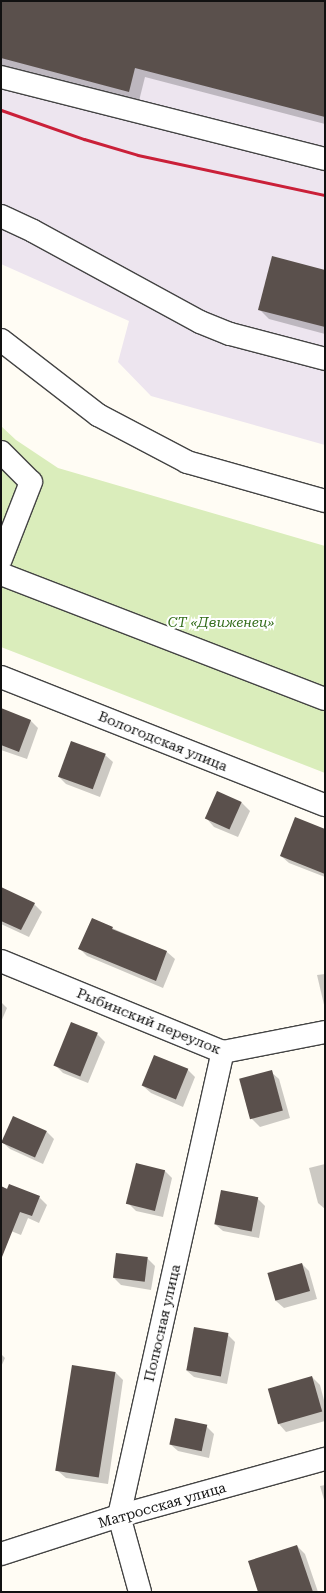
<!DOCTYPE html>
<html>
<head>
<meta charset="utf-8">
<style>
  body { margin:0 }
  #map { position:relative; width:326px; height:1593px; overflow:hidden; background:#fffcf4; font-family:"Roboto Serif",serif }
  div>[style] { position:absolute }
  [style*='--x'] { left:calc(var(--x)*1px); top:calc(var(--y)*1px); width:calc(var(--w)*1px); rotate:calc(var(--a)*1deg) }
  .industrial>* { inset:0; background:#ede5ef }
  .green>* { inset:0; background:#daedbb }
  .shadow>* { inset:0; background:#0003 }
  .building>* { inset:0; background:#5a504c; transform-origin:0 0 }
  .roads { filter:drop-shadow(1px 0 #444) drop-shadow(-1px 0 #444) drop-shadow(0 1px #444) drop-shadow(0 -1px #444) }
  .minor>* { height:22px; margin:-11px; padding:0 11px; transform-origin:11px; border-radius:11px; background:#fff }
  .rail>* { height:3px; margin:-1.5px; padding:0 1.5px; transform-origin:1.5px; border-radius:1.5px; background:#ca2039 }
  span { translate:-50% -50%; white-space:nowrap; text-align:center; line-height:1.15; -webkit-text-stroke:4px #fff; paint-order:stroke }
  .park-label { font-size:14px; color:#356e1c; font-style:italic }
  .street-label { font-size:14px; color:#111 }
  .frame { position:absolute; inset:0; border:2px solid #111; pointer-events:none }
</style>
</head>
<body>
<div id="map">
  <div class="industrial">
    <div style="clip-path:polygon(1px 1px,325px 1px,325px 445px,151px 396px,118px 362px,129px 321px,1px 264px)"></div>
  </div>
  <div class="green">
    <div style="clip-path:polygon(1px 426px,16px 440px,58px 468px,325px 546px,325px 773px,1px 647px)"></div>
  </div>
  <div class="shadow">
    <div style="clip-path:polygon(1px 1px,315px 1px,325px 3px,325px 124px,145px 77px,139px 101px,1px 65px)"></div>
    <div style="clip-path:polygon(325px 271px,325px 334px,269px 319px,259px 309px)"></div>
    <div style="clip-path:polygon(1px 715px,31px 721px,38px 728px,27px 759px,1px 750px)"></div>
    <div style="clip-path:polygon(105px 755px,113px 762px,100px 797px,66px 784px,59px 777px)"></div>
    <div style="clip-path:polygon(218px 793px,242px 803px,250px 811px,238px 837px,214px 827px,207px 819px)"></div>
    <div style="clip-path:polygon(325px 830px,325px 877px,289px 863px,281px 856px)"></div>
    <div style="clip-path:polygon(1px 888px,34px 904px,42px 912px,29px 937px,1px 924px)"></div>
    <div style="clip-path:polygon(112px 928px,167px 952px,175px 959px,163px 988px,87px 956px,80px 949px)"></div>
    <div style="clip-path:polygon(325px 974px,325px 1009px,317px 975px)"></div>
    <div style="clip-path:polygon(1px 1002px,7px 1008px,1px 1022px)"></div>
    <div style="clip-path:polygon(97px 1034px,105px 1042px,88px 1083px,63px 1073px,55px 1065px)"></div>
    <div style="clip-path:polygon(187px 1069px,195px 1077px,183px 1107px,151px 1093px,143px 1086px)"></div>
    <div style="clip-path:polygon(271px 1072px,279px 1079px,290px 1118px,260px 1127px,252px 1119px)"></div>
    <div style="clip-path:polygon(46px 1131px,54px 1139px,43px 1164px,10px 1149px,2px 1142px)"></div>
    <div style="clip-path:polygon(325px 1164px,325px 1209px,318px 1203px,309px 1168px)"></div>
    <div style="clip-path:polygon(165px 1171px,172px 1178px,163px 1217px,136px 1211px,128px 1203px)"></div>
    <div style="clip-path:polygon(1px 1187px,39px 1197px,47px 1205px,39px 1223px,28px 1218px,21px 1235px,1px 1227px)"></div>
    <div style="clip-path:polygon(257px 1198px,265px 1206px,259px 1238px,223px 1231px,215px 1224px)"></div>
    <div style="clip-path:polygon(147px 1258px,155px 1266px,151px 1290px,121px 1285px,114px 1278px)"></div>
    <div style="clip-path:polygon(302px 1264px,309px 1271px,317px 1299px,284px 1308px,276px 1301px)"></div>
    <div style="clip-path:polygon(227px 1334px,235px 1342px,227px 1384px,194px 1377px,186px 1370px)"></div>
    <div style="clip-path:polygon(1px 1354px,5px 1358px,1px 1367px)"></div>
    <div style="clip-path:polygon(115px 1372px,123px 1380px,108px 1484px,66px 1478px,58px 1471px)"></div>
    <div style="clip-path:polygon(312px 1377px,320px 1385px,325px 1404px,325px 1421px,286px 1432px,279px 1424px)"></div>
    <div style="clip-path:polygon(206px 1426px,214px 1434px,209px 1458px,178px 1451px,170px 1444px)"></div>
    <div style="clip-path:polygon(325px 1485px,325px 1503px,320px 1486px)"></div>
    <div style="clip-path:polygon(297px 1546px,305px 1554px,318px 1592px,259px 1592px)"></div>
  </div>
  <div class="building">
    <div style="clip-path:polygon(1px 1px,325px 1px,325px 117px,135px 68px,129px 92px,1px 58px)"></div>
    <div style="clip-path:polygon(272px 256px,325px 270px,325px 327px,258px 310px)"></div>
    <div style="clip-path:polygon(1px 708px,31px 720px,19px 752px,1px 745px)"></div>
    <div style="left:71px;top:741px;width:37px;height:38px;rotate:20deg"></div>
    <div style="left:217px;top:791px;width:27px;height:30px;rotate:24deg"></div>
    <div style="clip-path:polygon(295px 817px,325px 829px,325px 874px,280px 856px)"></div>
    <div style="clip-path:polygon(1px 887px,35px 903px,21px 930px,1px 921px)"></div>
    <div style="clip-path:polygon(92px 918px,113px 927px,112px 929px,167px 951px,156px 981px,78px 949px)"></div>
    <div style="left:71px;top:1022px;width:29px;height:47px;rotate:22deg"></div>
    <div style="left:154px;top:1055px;width:37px;height:33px;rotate:22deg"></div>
    <div style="left:272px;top:1070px;width:42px;height:34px;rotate:75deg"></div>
    <div style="left:13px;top:1116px;width:37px;height:29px;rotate:24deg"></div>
    <div style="left:136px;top:1163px;width:30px;height:42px;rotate:14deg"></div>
    <div style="clip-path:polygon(9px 1184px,40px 1196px,32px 1216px,20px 1212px,2px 1257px,1px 1186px,7px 1189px)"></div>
    <div style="left:221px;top:1190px;width:38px;height:35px;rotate:11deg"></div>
    <div style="left:116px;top:1253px;width:32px;height:25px;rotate:7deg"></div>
    <div style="left:302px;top:1263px;width:29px;height:36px;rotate:74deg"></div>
    <div style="left:194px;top:1327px;width:35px;height:44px;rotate:10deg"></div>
    <div style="left:72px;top:1365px;width:44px;height:107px;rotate:9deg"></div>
    <div style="left:312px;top:1376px;width:37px;height:46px;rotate:74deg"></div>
    <div style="left:175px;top:1418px;width:33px;height:27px;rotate:12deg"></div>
    <div style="clip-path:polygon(297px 1545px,313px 1592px,258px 1592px,248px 1561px)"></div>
  </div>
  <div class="roads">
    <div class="minor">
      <div style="--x:1;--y:77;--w:334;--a:14.2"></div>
      <div style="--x:1;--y:216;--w:35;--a:25"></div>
      <div style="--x:33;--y:231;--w:190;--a:28.6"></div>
      <div style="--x:200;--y:322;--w:32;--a:22"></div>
      <div style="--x:230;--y:334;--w:98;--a:14.7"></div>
      <div style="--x:1;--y:340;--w:123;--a:37.7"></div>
      <div style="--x:98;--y:415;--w:101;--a:27.8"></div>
      <div style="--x:187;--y:462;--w:143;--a:15.8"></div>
      <div style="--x:1;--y:452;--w:42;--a:45"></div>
      <div style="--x:31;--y:482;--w:83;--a:111.3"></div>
      <div style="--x:1;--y:574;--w:347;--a:21.1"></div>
      <div style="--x:1;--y:677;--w:348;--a:21.6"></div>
      <div style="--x:1;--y:961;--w:240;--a:22.3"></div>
      <div style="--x:223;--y:1052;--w:104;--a:-11.1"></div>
      <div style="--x:1;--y:1554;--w:124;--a:-17.9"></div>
      <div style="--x:119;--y:1516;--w:214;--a:-15.5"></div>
      <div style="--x:140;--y:1592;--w:79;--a:-105.4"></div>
      <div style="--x:119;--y:1516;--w:476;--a:-77.4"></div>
    </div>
  </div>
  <div class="rail">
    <div style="--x:1;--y:110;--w:88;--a:19.3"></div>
    <div style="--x:84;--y:139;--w:56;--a:16.5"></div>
    <div style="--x:138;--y:155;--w:191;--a:12.1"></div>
  </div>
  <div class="park-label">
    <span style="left:221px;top:622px">СТ «Движенец»</span>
  </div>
  <div class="street-label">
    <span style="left:163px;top:741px;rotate:22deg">Вологодская улица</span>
    <span style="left:149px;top:1021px;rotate:22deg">Рыбинский переулок</span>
    <span style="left:162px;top:1323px;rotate:-77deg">Полюсная улица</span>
    <span style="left:162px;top:1505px;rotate:-16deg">Матросская улица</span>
  </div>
  <div class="frame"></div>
</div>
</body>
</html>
